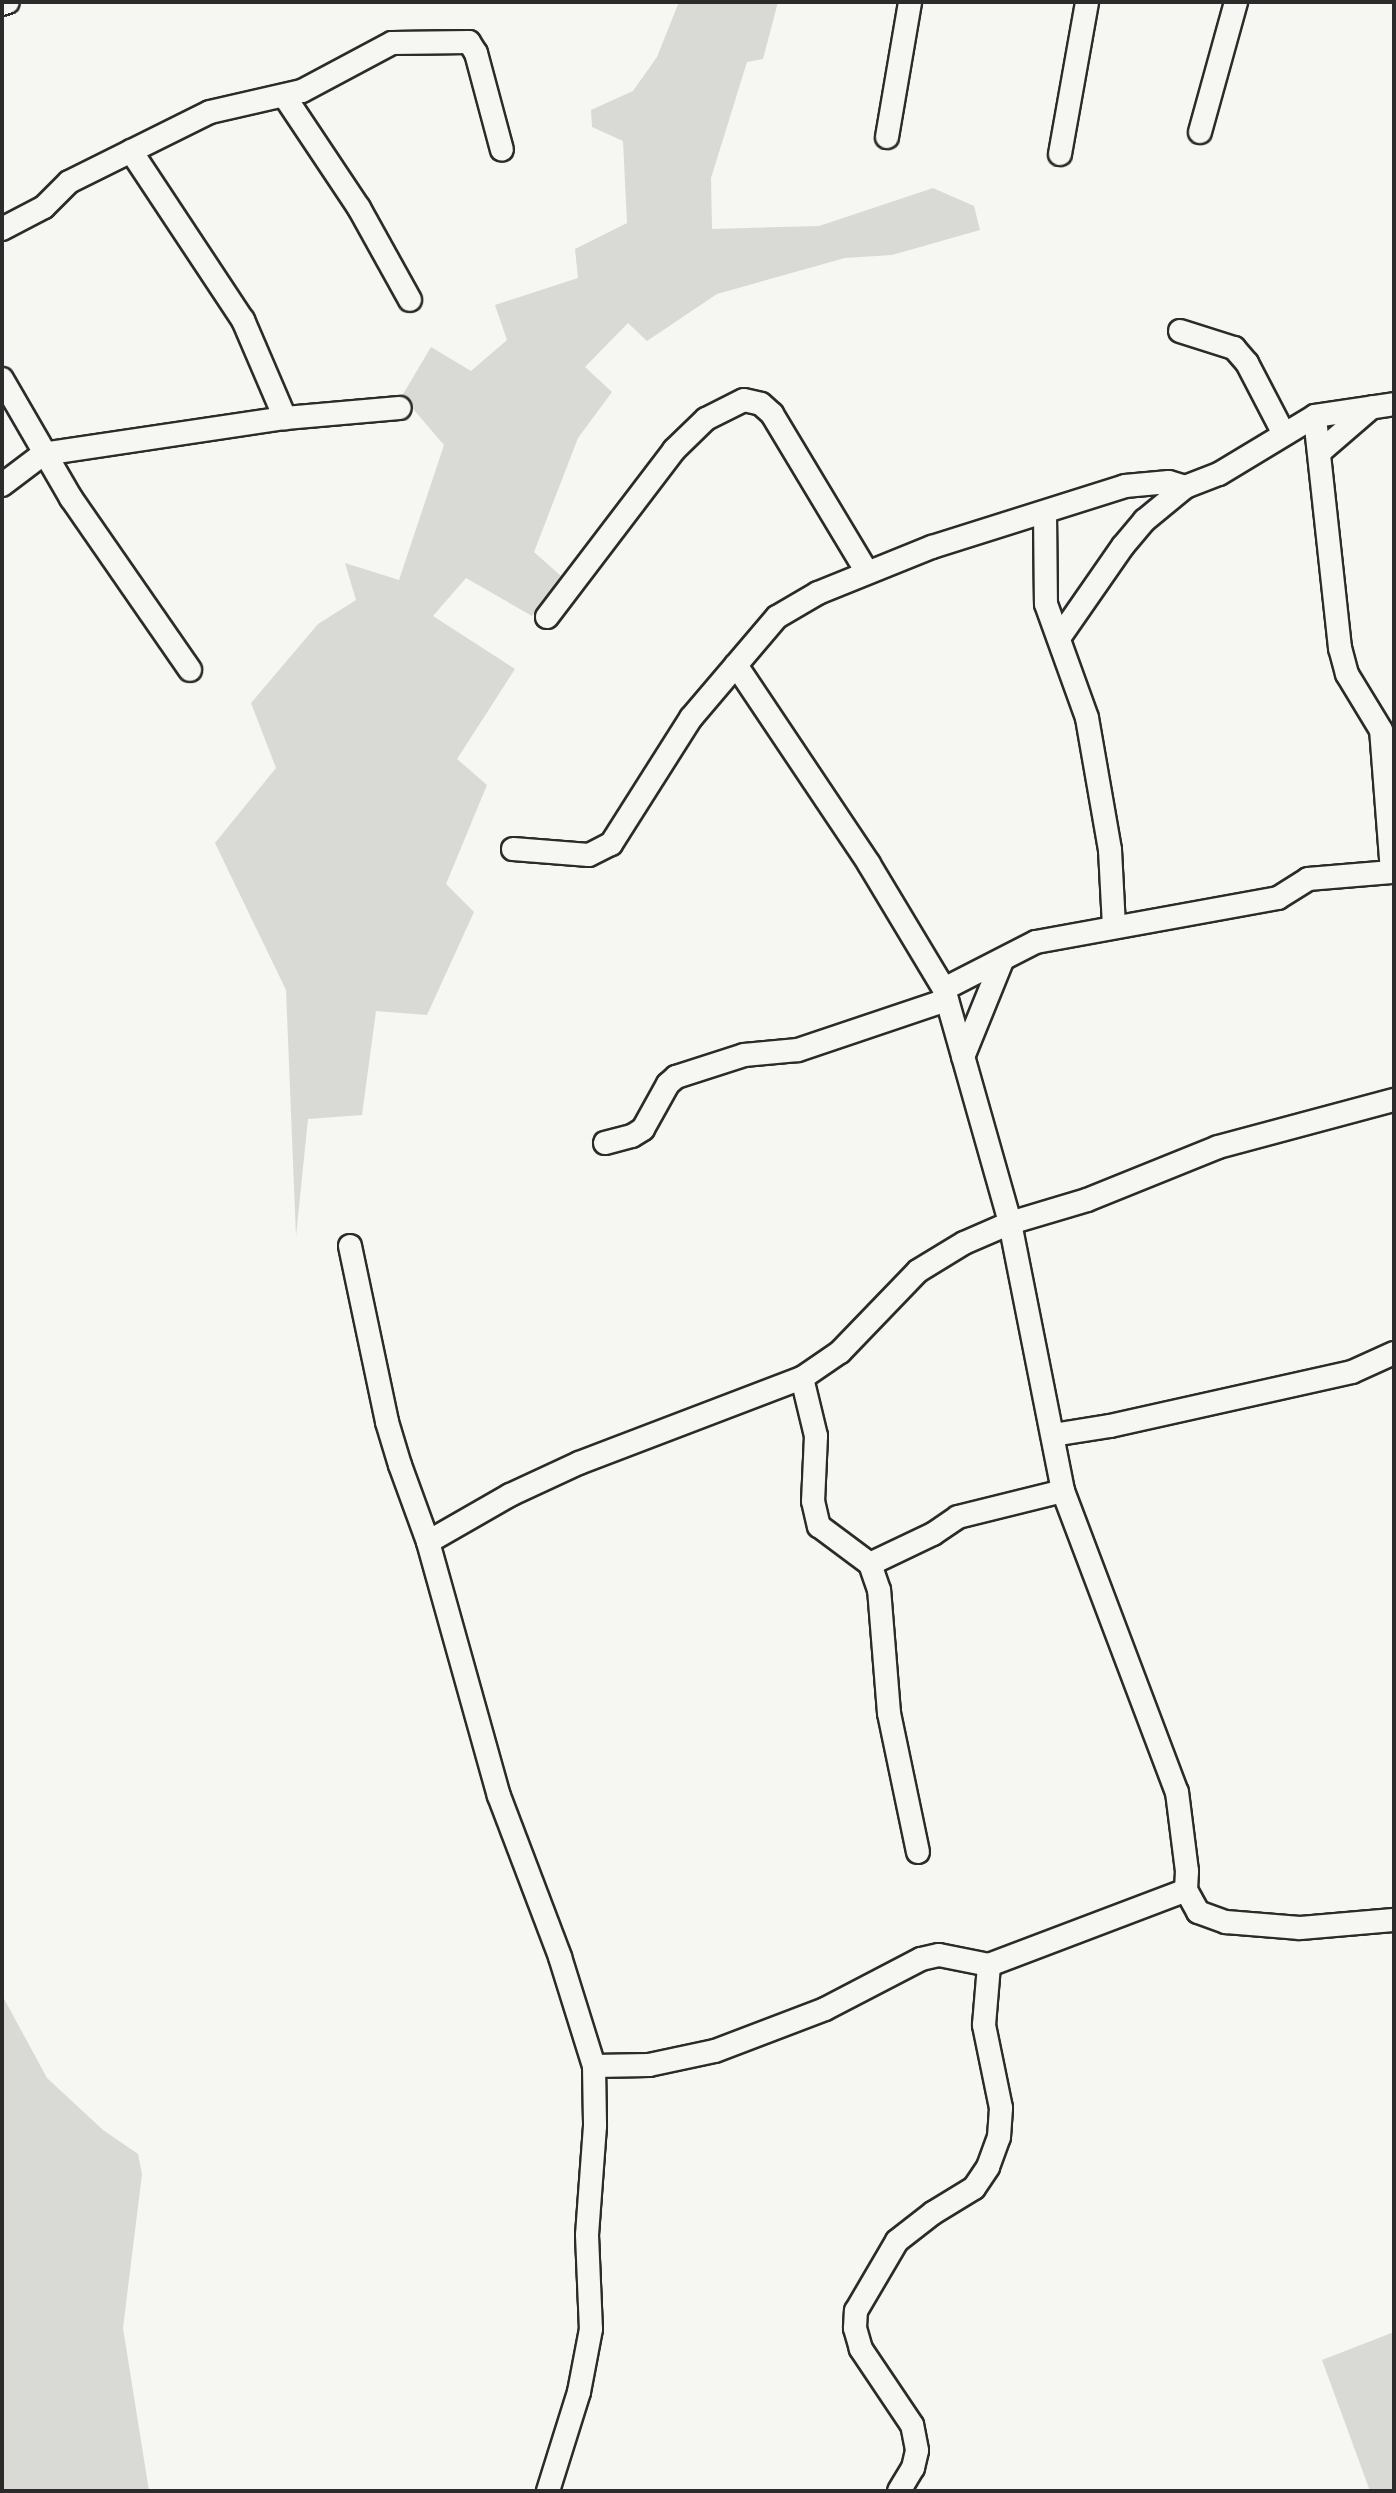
<!DOCTYPE html>
<html>
<head>
<meta charset="utf-8">
<style>
  body { margin:0 }
  #map { position:relative; width:1396px; height:2493px; overflow:hidden; background:#f6f6f2; font-family:Pangolin,sans-serif }
  div>[style] { position:absolute }
  [style*='--x'] { left:calc(var(--x)*1px); top:calc(var(--y)*1px); width:calc(var(--w)*1px); rotate:calc(var(--a)*1deg) }
  .green>* { inset:0; background:#d9d9d5 }
  .roads { filter:drop-shadow(2px 0 #2b2b2b) drop-shadow(-2px 0 #2b2b2b) drop-shadow(0 2px #2b2b2b) drop-shadow(0 -2px #2b2b2b) }
  .minor>* { height:22px; margin:-11px; padding:0 11px; transform-origin:11px; border-radius:11px; background:#f6f6f2 }
  span { translate:-50% -50%; white-space:nowrap; text-align:center; line-height:1.15; -webkit-text-stroke:6px #f6f6f2; paint-order:stroke }
  .frame { position:absolute; inset:0; border:4px solid #2b2b2b; pointer-events:none }
</style>
</head>
<body>
<div id="map">
  <div class="green">
    <div style="clip-path:polygon(679px 2px,778px 2px,763px 59px,747px 62px,711px 178px,712px 229px,819px 226px,933px 188px,974px 206px,980px 230px,892px 255px,845px 258px,717px 294px,647px 341px,628px 323px,585px 367px,612px 392px,578px 438px,534px 552px,561px 576px,532px 616px,466px 578px,433px 616px,515px 669px,457px 759px,487px 785px,446px 884px,474px 912px,427px 1015px,376px 1011px,362px 1115px,308px 1119px,296px 1236px,286px 990px,215px 843px,276px 768px,251px 703px,318px 624px,356px 600px,345px 563px,399px 580px,444px 445px,402px 396px,431px 347px,471px 371px,507px 340px,495px 305px,578px 278px,575px 249px,627px 223px,623px 141px,592px 127px,591px 110px,633px 91px,657px 57px)"></div>
    <div style="clip-path:polygon(2px 1995px,47px 2078px,103px 2130px,138px 2154px,142px 2174px,123px 2328px,149px 2491px,2px 2491px)"></div>
    <div style="clip-path:polygon(1394px 2332px,1394px 2491px,1370px 2491px,1322px 2360px)"></div>
  </div>
  <div class="roads">
    <div class="minor">
      <div style="--x:2;--y:4;--w:6;--a:-18"></div>
      <div style="--x:285;--y:97;--w:133;--a:56.3"></div>
      <div style="--x:359;--y:208;--w:105;--a:61"></div>
      <div style="--x:1200;--y:132;--w:135;--a:-74.5"></div>
      <div style="--x:887;--y:137;--w:137;--a:-80.3"></div>
      <div style="--x:131;--y:151;--w:203;--a:56.5"></div>
      <div style="--x:243;--y:320;--w:107;--a:66.8"></div>
      <div style="--x:1060;--y:154;--w:154;--a:-79.9"></div>
      <div style="--x:2;--y:229;--w:47;--a:-27.6"></div>
      <div style="--x:44;--y:207;--w:35;--a:-45"></div>
      <div style="--x:69;--y:182;--w:157;--a:-26.4"></div>
      <div style="--x:210;--y:112;--w:94;--a:-12.9"></div>
      <div style="--x:302;--y:91;--w:102;--a:-28.1"></div>
      <div style="--x:392;--y:43;--w:77;--a:-0.7"></div>
      <div style="--x:469;--y:42;--w:13;--a:58"></div>
      <div style="--x:476;--y:53;--w:100;--a:75"></div>
      <div style="--x:1180;--y:331;--w:57;--a:17.5"></div>
      <div style="--x:1234;--y:348;--w:20;--a:49"></div>
      <div style="--x:1247;--y:363;--w:80;--a:62.5"></div>
      <div style="--x:2;--y:379;--w:138;--a:59.9"></div>
      <div style="--x:71;--y:498;--w:209;--a:55.3"></div>
      <div style="--x:1321;--y:451;--w:67;--a:-40.8"></div>
      <div style="--x:2;--y:485;--w:51;--a:-37.1"></div>
      <div style="--x:43;--y:454;--w:245;--a:-8.5"></div>
      <div style="--x:285;--y:418;--w:115;--a:-5"></div>
      <div style="--x:1045;--y:513;--w:91;--a:89.4"></div>
      <div style="--x:1046;--y:604;--w:121;--a:70.2"></div>
      <div style="--x:1087;--y:718;--w:134;--a:80.1"></div>
      <div style="--x:1110;--y:850;--w:77;--a:87"></div>
      <div style="--x:547;--y:617;--w:210;--a:-52.7"></div>
      <div style="--x:674;--y:450;--w:45;--a:-44.1"></div>
      <div style="--x:706;--y:419;--w:42;--a:-26.6"></div>
      <div style="--x:744;--y:400;--w:17;--a:13"></div>
      <div style="--x:761;--y:404;--w:15;--a:42"></div>
      <div style="--x:772;--y:414;--w:184;--a:59"></div>
      <div style="--x:1059;--y:638;--w:112;--a:-55.2"></div>
      <div style="--x:1123;--y:546;--w:34;--a:-50"></div>
      <div style="--x:1145;--y:520;--w:52;--a:-39.5"></div>
      <div style="--x:736;--y:665;--w:239;--a:56.2"></div>
      <div style="--x:869;--y:864;--w:146;--a:59"></div>
      <div style="--x:944;--y:989;--w:243;--a:74.2"></div>
      <div style="--x:1010;--y:1223;--w:273;--a:78.8"></div>
      <div style="--x:1063;--y:1491;--w:322;--a:69.3"></div>
      <div style="--x:1177;--y:1792;--w:80;--a:82.8"></div>
      <div style="--x:1187;--y:1871;--w:19;--a:93"></div>
      <div style="--x:1186;--y:1890;--w:25;--a:61"></div>
      <div style="--x:1198;--y:1912;--w:30;--a:20"></div>
      <div style="--x:1226;--y:1922;--w:74;--a:4.6"></div>
      <div style="--x:1300;--y:1928;--w:94;--a:-4.9"></div>
      <div style="--x:513;--y:849;--w:76;--a:4.5"></div>
      <div style="--x:589;--y:855;--w:25;--a:-27"></div>
      <div style="--x:611;--y:844;--w:149;--a:-57.6"></div>
      <div style="--x:691;--y:718;--w:133;--a:-49.6"></div>
      <div style="--x:777;--y:617;--w:48;--a:-30.3"></div>
      <div style="--x:818;--y:593;--w:123;--a:-22"></div>
      <div style="--x:932;--y:547;--w:202;--a:-17.5"></div>
      <div style="--x:1125;--y:486;--w:44;--a:-5.2"></div>
      <div style="--x:1169;--y:482;--w:17;--a:17"></div>
      <div style="--x:1185;--y:487;--w:36;--a:-21"></div>
      <div style="--x:1219;--y:474;--w:112;--a:-31.1"></div>
      <div style="--x:1315;--y:416;--w:80;--a:-8.6"></div>
      <div style="--x:944;--y:989;--w:103;--a:-27.1"></div>
      <div style="--x:1036;--y:942;--w:246;--a:-10.3"></div>
      <div style="--x:1278;--y:898;--w:36;--a:-32"></div>
      <div style="--x:1308;--y:879;--w:84;--a:-4.8"></div>
      <div style="--x:1392;--y:872;--w:142;--a:-94.4"></div>
      <div style="--x:1381;--y:730;--w:66;--a:-121.3"></div>
      <div style="--x:1347;--y:674;--w:27;--a:-105"></div>
      <div style="--x:1340;--y:648;--w:233;--a:-96.2"></div>
      <div style="--x:963;--y:1057;--w:104;--a:-67.9"></div>
      <div style="--x:605;--y:1143;--w:28;--a:-15"></div>
      <div style="--x:632;--y:1136;--w:13;--a:-32"></div>
      <div style="--x:643;--y:1129;--w:51;--a:-60.9"></div>
      <div style="--x:668;--y:1084;--w:11;--a:-41"></div>
      <div style="--x:676;--y:1077;--w:71;--a:-17.9"></div>
      <div style="--x:744;--y:1055;--w:54;--a:-5.3"></div>
      <div style="--x:798;--y:1050;--w:157;--a:-18.6"></div>
      <div style="--x:350;--y:1246;--w:180;--a:78.1"></div>
      <div style="--x:387;--y:1422;--w:45;--a:73.2"></div>
      <div style="--x:400;--y:1465;--w:82;--a:70"></div>
      <div style="--x:428;--y:1542;--w:264;--a:74.4"></div>
      <div style="--x:499;--y:1796;--w:172;--a:69.2"></div>
      <div style="--x:560;--y:1957;--w:114;--a:72.7"></div>
      <div style="--x:594;--y:2066;--w:60;--a:89"></div>
      <div style="--x:595;--y:2126;--w:109;--a:94.2"></div>
      <div style="--x:587;--y:2235;--w:94;--a:87.6"></div>
      <div style="--x:591;--y:2329;--w:64;--a:100.8"></div>
      <div style="--x:579;--y:2392;--w:104;--a:107.4"></div>
      <div style="--x:802;--y:1378;--w:60;--a:76.4"></div>
      <div style="--x:816;--y:1436;--w:65;--a:92.6"></div>
      <div style="--x:813;--y:1501;--w:26;--a:77"></div>
      <div style="--x:819;--y:1526;--w:64;--a:36.7"></div>
      <div style="--x:1053;--y:1435;--w:58;--a:-9"></div>
      <div style="--x:1110;--y:1426;--w:248;--a:-12.6"></div>
      <div style="--x:1352;--y:1372;--w:46;--a:-24.3"></div>
      <div style="--x:428;--y:1542;--w:95;--a:-29.8"></div>
      <div style="--x:510;--y:1495;--w:76;--a:-24.9"></div>
      <div style="--x:579;--y:1463;--w:239;--a:-20.9"></div>
      <div style="--x:802;--y:1378;--w:46;--a:-34.4"></div>
      <div style="--x:840;--y:1352;--w:112;--a:-46.1"></div>
      <div style="--x:918;--y:1271;--w:54;--a:-31.3"></div>
      <div style="--x:964;--y:1243;--w:50;--a:-23.5"></div>
      <div style="--x:1010;--y:1223;--w:80;--a:-16.6"></div>
      <div style="--x:1087;--y:1200;--w:141;--a:-22"></div>
      <div style="--x:1218;--y:1147;--w:182;--a:-15"></div>
      <div style="--x:918;--y:1852;--w:142;--a:-101.8"></div>
      <div style="--x:889;--y:1713;--w:123;--a:-94.6"></div>
      <div style="--x:879;--y:1590;--w:28;--a:-109"></div>
      <div style="--x:870;--y:1564;--w:70;--a:-25.5"></div>
      <div style="--x:933;--y:1534;--w:30;--a:-34"></div>
      <div style="--x:958;--y:1517;--w:108;--a:-13.9"></div>
      <div style="--x:594;--y:2066;--w:55;--a:-1"></div>
      <div style="--x:649;--y:2065;--w:67;--a:-12"></div>
      <div style="--x:715;--y:2051;--w:118;--a:-20.9"></div>
      <div style="--x:825;--y:2009;--w:108;--a:-27.5"></div>
      <div style="--x:921;--y:1959;--w:18;--a:-13"></div>
      <div style="--x:939;--y:1955;--w:51;--a:11.3"></div>
      <div style="--x:989;--y:1965;--w:211;--a:-20.8"></div>
      <div style="--x:899;--y:2491;--w:27;--a:-59"></div>
      <div style="--x:913;--y:2468;--w:18;--a:-77"></div>
      <div style="--x:917;--y:2450;--w:25;--a:-101"></div>
      <div style="--x:912;--y:2425;--w:92;--a:-123.9"></div>
      <div style="--x:861;--y:2349;--w:22;--a:-106"></div>
      <div style="--x:855;--y:2328;--w:17;--a:-87"></div>
      <div style="--x:856;--y:2311;--w:81;--a:-59.6"></div>
      <div style="--x:897;--y:2241;--w:46;--a:-37.9"></div>
      <div style="--x:933;--y:2213;--w:48;--a:-31.4"></div>
      <div style="--x:974;--y:2188;--w:25;--a:-56"></div>
      <div style="--x:988;--y:2167;--w:32;--a:-70"></div>
      <div style="--x:999;--y:2137;--w:29;--a:-86"></div>
      <div style="--x:1001;--y:2108;--w:85;--a:-101.6"></div>
      <div style="--x:984;--y:2025;--w:60;--a:-85.2"></div>
    </div>
  </div>
  <div class="frame"></div>
</div>
</body>
</html>
